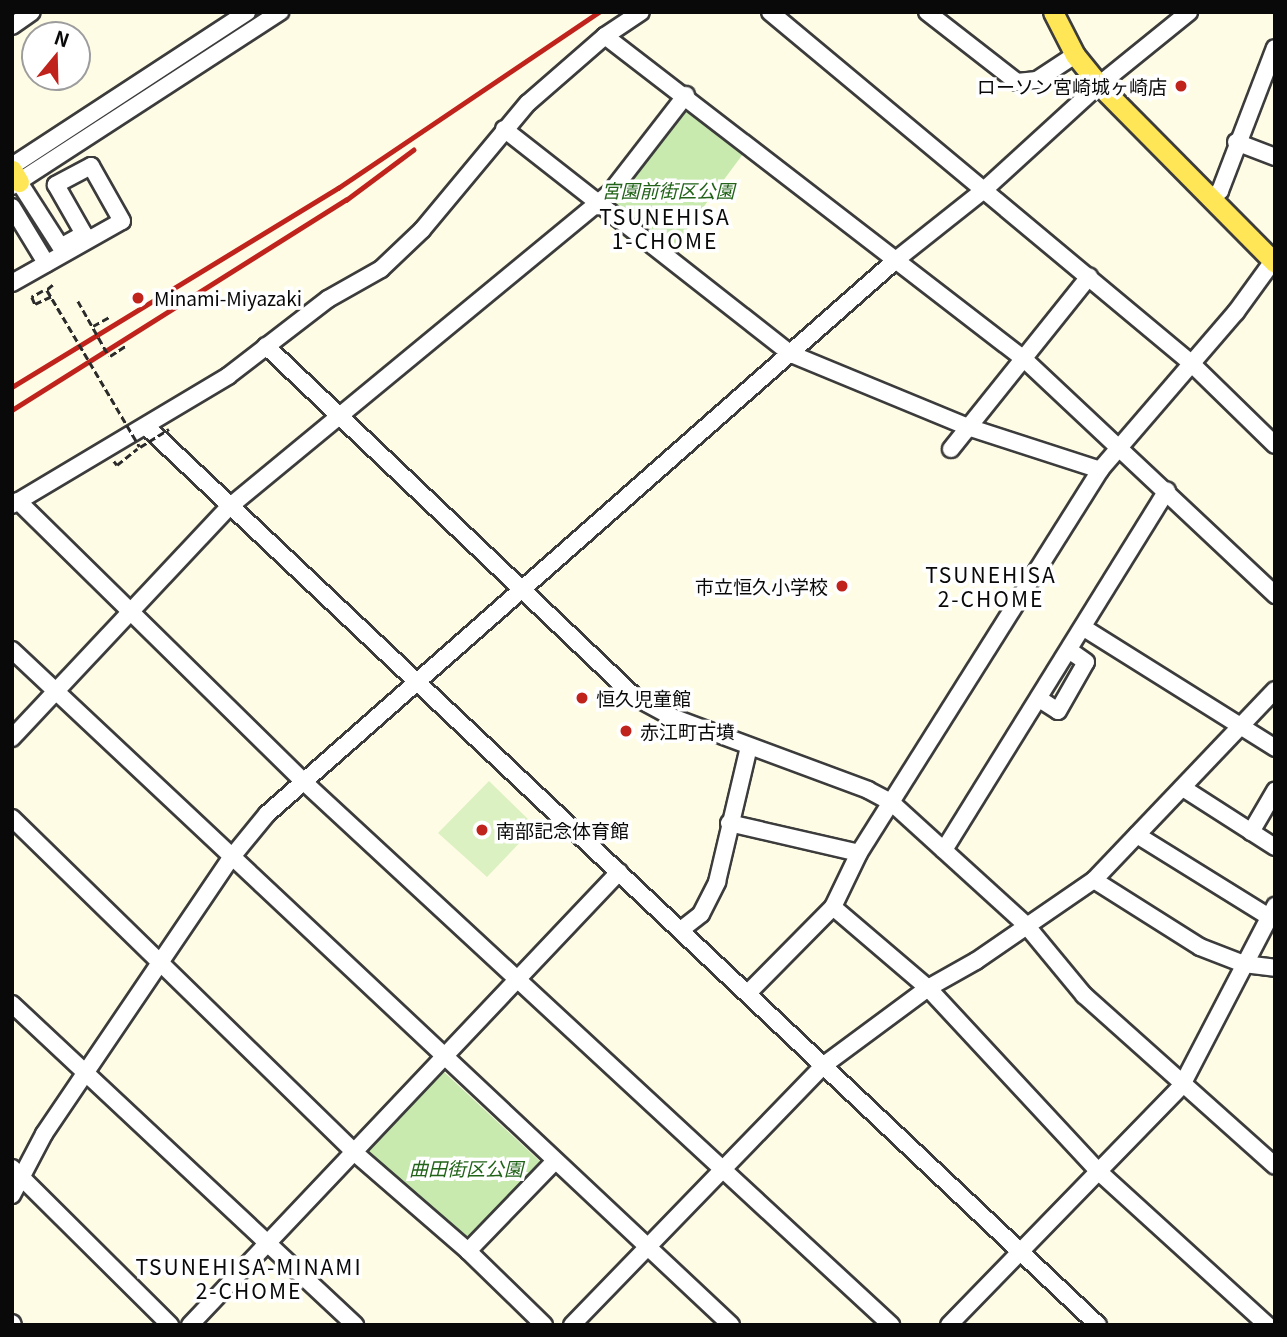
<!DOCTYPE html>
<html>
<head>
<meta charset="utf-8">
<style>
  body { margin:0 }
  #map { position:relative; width:1287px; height:1337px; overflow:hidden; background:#fffce6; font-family:Georgia,"Noto Sans JP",serif }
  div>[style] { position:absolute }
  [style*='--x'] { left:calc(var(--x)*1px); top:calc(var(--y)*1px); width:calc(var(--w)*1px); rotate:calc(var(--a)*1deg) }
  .green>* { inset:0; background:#c8eaaf; transform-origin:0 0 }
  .pitch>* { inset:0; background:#dcf1c1 }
  .path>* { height:2.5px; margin-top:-1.25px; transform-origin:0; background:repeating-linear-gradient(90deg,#2b2b2b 0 7px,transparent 0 10.5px) }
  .roads { filter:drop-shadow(2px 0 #3c3c3c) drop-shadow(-2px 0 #3c3c3c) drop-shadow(0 2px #3c3c3c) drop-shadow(0 -2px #3c3c3c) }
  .minor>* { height:16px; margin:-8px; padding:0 8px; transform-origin:8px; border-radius:8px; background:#fff }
  .major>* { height:19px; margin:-9.5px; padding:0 9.5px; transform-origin:9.5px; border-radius:9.5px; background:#ffe656 }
  .rail>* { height:4.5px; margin:-2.25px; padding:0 2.25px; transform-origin:2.25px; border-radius:2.25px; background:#bf231c }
  .path-bridge>* { height:2.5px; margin-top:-1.25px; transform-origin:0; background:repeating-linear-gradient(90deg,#2b2b2b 0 7px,transparent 0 10.5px) }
  .dots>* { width:19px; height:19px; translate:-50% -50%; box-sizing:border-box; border:4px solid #fff; border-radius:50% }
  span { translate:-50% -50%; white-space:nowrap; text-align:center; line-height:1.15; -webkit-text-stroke:7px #fff; paint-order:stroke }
  .poi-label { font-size:19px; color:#090909 }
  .right { translate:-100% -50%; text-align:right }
  .left { translate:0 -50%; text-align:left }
  .park-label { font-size:19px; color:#216318; font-style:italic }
  .neighbourhood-label { font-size:21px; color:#090909; letter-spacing:2px }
  .frame { position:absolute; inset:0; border:14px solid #090909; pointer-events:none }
  .north { position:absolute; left:21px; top:21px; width:70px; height:70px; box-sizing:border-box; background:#fff; border:2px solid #9d9d9d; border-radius:50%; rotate:19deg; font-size:19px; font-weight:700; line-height:28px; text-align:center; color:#090909 }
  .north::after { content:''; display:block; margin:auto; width:24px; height:32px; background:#bf231c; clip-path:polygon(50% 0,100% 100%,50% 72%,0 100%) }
</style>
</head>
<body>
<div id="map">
  <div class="green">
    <div style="clip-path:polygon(682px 107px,690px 108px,746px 150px,670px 252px,610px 202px)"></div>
    <div style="left:443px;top:1071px;width:139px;height:110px;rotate:43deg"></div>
  </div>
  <div class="pitch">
    <div style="clip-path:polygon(489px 781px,528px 819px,521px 827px,528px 834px,487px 877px,438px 833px)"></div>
  </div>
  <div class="path">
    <div style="--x:43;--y:291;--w:13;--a:151"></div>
    <div style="--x:32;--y:297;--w:8;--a:67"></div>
    <div style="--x:35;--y:304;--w:19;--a:-25"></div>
    <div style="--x:93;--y:326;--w:18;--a:-29"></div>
    <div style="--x:110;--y:356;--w:20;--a:-33"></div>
    <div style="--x:114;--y:461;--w:5;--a:53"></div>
    <div style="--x:117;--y:465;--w:26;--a:-39"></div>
  </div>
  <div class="roads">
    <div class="minor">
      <div style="--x:770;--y:12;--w:548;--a:39.82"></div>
      <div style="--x:1191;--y:363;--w:117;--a:44.3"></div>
      <div style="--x:927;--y:12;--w:114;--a:37.9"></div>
      <div style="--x:1017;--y:82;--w:20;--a:-6"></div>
      <div style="--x:1037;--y:80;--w:45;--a:-33.3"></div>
      <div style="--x:12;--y:26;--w:24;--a:-35"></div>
      <div style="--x:605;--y:36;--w:529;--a:37.63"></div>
      <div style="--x:1024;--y:359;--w:345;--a:43.2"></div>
      <div style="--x:504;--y:129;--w:365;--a:38.1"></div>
      <div style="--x:791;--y:354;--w:191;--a:22.4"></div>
      <div style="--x:968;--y:427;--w:139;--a:18"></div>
      <div style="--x:1236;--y:142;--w:42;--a:21"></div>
      <div style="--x:12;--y:166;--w:281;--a:-33.2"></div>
      <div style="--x:19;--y:182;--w:83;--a:57.3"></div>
      <div style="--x:12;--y:186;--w:320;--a:-33"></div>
      <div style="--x:1210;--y:199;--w:13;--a:-39"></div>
      <div style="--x:1220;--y:191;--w:153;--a:-69"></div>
      <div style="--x:12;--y:207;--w:66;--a:58.7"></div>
      <div style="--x:12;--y:283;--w:126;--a:-29.4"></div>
      <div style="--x:122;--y:221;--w:63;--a:-119.4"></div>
      <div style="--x:91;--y:166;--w:40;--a:152"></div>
      <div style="--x:56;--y:185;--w:56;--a:60.3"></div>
      <div style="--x:84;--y:234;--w:26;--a:151"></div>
      <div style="--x:266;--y:346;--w:509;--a:43.57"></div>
      <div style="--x:635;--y:697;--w:42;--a:28.4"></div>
      <div style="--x:672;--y:717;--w:209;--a:20.4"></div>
      <div style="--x:868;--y:790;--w:27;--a:28"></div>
      <div style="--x:892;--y:803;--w:181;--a:42.3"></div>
      <div style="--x:1026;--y:925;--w:91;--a:50.4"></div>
      <div style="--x:1084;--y:995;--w:256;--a:41.8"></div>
      <div style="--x:147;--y:427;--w:1308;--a:43.36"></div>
      <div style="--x:951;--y:449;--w:221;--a:-51.3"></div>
      <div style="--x:18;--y:501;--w:401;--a:44.5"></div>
      <div style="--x:304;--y:782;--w:800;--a:42.77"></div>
      <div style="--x:12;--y:505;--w:252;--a:-30.8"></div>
      <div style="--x:228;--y:376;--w:126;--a:-37.6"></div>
      <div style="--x:328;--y:299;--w:61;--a:-29.5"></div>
      <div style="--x:381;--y:269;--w:57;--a:-43.6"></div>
      <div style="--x:422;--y:230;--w:165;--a:-50.2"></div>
      <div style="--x:528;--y:103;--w:102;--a:-41"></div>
      <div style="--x:605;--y:36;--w:43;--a:-33.7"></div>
      <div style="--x:1084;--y:628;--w:226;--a:32.1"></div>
      <div style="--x:12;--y:650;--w:986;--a:43.19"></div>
      <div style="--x:1041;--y:700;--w:20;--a:33"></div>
      <div style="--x:1058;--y:711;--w:56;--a:-60.3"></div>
      <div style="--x:1086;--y:662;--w:19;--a:-145"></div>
      <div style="--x:12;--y:738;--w:317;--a:-46.8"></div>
      <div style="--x:229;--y:507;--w:494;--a:-39.5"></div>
      <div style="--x:610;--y:193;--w:124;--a:-52.2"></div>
      <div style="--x:1183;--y:788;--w:109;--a:32.7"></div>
      <div style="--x:12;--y:818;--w:479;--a:44.3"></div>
      <div style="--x:355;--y:1153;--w:150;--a:40.9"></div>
      <div style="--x:468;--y:1251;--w:106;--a:44.2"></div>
      <div style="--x:729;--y:823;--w:133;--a:13"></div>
      <div style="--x:1251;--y:832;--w:48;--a:-59.7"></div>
      <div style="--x:1137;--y:835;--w:155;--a:31.8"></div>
      <div style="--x:944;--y:850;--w:423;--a:-58.2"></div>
      <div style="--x:1094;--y:880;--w:125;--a:32.3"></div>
      <div style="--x:1200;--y:947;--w:47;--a:21.1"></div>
      <div style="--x:1244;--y:964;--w:31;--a:7"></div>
      <div style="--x:833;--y:907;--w:125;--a:40.5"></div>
      <div style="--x:928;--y:988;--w:250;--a:47.1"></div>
      <div style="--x:1098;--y:1171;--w:229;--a:42.3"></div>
      <div style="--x:682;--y:929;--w:24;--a:-38"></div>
      <div style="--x:701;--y:914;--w:36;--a:-63"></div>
      <div style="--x:717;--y:882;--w:139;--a:-76.7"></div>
      <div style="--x:748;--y:993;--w:121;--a:-45.3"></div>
      <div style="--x:833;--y:907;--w:60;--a:-64.3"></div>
      <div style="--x:859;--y:853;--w:453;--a:-57.8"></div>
      <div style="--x:1100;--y:470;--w:208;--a:-49.3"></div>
      <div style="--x:1236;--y:312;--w:63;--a:-54"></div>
      <div style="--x:12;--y:1004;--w:470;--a:43.1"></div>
      <div style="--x:12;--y:1168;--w:223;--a:44.8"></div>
      <div style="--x:12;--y:1195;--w:69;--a:-62.3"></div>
      <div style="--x:44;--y:1134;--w:333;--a:-55.9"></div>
      <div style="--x:231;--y:858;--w:57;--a:-50.7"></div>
      <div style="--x:267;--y:814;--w:840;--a:-41.38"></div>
      <div style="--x:897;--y:259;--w:111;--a:-38.4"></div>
      <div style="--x:984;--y:190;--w:156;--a:-42.4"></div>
      <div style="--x:1099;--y:85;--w:116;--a:-39"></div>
      <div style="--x:468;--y:1251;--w:125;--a:-46"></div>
      <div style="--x:12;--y:1323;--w:2;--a:63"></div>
      <div style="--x:190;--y:1325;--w:624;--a:-46.56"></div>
      <div style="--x:572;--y:1325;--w:362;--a:-45.9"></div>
      <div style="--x:824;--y:1065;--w:129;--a:-36.5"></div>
      <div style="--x:928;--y:988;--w:55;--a:-29.4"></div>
      <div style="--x:976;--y:961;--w:143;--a:-34.5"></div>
      <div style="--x:1094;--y:880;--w:262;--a:-46.4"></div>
      <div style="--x:949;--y:1325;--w:334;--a:-45.8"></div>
      <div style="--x:1182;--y:1085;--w:202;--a:-62.5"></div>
    </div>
    <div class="major">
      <div style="--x:1053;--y:12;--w:48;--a:62.9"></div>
      <div style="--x:1075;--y:55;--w:38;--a:51"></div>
      <div style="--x:1099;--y:85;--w:250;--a:45.3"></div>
      <div style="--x:12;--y:170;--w:14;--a:60"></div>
    </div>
  </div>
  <div class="rail">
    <div style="--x:12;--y:387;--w:382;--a:-31.4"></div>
    <div style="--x:338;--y:188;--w:315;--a:-34"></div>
    <div style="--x:12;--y:410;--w:395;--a:-32.2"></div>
    <div style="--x:346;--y:200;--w:84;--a:-36.7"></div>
  </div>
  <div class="path-bridge">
    <div style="--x:53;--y:285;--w:8;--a:140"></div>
    <div style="--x:47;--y:290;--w:182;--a:59.4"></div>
    <div style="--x:140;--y:447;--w:34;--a:-32"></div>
    <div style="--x:78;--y:301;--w:63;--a:60.6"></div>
  </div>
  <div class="dots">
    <div style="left:1181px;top:86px;background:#bf231c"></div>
    <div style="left:138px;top:298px;background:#bf231c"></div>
    <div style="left:842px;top:586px;background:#bf231c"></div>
    <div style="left:582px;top:698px;background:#bf231c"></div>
    <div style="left:626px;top:731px;background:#bf231c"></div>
    <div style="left:482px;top:830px;background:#bf231c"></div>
  </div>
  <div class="poi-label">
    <span class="right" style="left:1167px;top:86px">ローソン宮崎城ヶ崎店</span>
    <span class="left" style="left:154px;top:298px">Minami-Miyazaki</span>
    <span class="right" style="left:828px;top:586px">市立恒久小学校</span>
    <span class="left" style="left:596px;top:698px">恒久児童館</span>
    <span class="left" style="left:640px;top:731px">赤江町古墳</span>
    <span class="left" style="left:496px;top:830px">南部記念体育館</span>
  </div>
  <div class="park-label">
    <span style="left:668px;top:190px">宮園前街区公園</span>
    <span style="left:466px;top:1168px">曲田街区公園</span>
  </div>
  <div class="neighbourhood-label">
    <span style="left:665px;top:228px">TSUNEHISA<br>1-CHOME</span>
    <span style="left:991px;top:586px">TSUNEHISA<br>2-CHOME</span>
    <span style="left:249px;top:1278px">TSUNEHISA-MINAMI<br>2-CHOME</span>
  </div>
  <div class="frame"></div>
  <div class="north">N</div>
</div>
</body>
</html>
